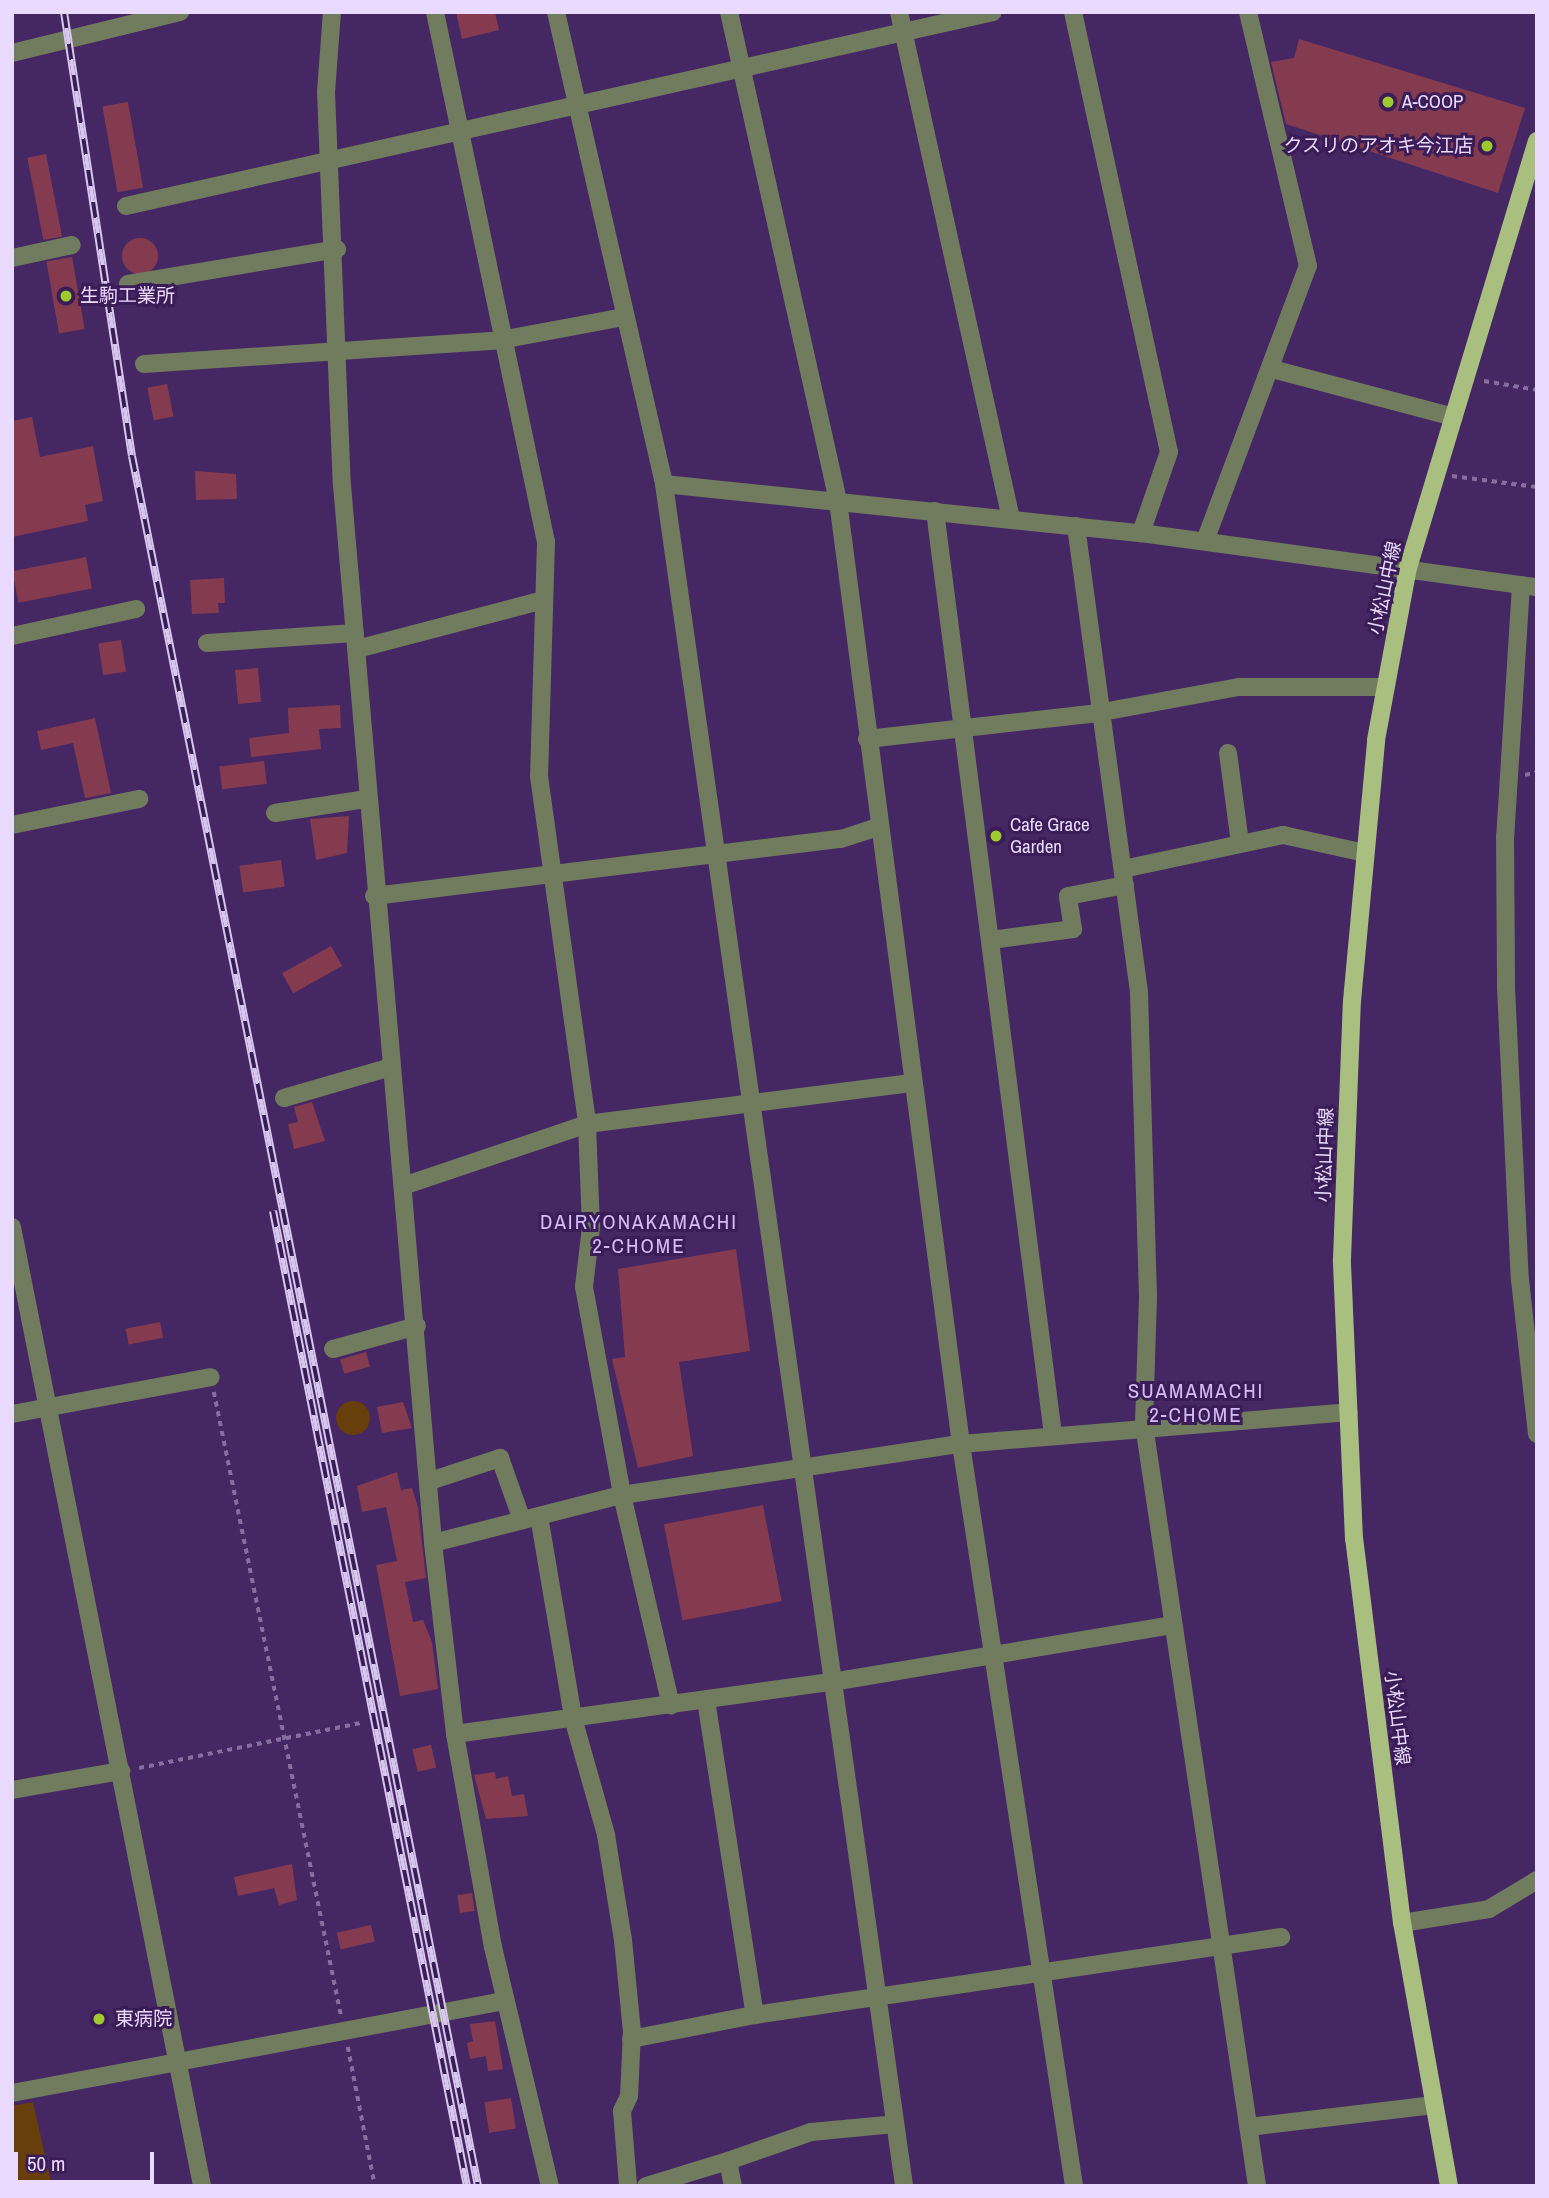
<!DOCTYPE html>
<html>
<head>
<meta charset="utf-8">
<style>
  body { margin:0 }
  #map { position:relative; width:1549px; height:2198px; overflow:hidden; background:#452763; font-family:"Archivo Narrow","Noto Sans JP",sans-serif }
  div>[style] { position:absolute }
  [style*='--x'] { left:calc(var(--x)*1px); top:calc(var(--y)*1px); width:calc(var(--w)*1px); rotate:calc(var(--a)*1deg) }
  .green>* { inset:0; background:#683e0a }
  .round { border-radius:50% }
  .building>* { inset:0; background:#853b4f; transform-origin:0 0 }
  .path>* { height:3.5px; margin-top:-1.75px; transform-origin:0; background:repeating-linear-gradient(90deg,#866ea1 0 5px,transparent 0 10px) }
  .minor>* { height:18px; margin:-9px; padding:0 9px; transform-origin:9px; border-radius:9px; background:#717c5e }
  .major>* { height:18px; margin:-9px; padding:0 9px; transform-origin:9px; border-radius:9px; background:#a8bf80 }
  .rail>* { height:8px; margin-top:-4px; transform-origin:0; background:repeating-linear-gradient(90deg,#3a1c57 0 16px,#d7c6ed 0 32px); box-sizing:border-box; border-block:2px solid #d7c6ed }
  .dots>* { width:19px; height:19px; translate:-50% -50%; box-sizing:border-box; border:4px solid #3a1c57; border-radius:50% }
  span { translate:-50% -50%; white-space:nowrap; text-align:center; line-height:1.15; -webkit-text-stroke:6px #3a1c57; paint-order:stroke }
  .poi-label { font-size:19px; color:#eadaff }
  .left { translate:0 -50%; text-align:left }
  .right { translate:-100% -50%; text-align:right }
  .street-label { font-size:19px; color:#eadaff }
  .neighbourhood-label { font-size:21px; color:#d5bbf5; letter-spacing:2px }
  .frame { position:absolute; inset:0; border:14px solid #eadaff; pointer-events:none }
  .scale { position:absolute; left:14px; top:2152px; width:140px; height:32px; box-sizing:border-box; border:4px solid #eadaff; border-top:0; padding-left:9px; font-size:21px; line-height:24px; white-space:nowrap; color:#eadaff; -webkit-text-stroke:5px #3a1c57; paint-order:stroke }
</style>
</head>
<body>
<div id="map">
  <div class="green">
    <div class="round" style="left:336px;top:1401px;width:34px;height:34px"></div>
    <div style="clip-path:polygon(33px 2102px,52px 2186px,12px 2186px,12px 2106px)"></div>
  </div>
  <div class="building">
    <div style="clip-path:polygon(456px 12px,495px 12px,499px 30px,462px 39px)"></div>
    <div style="clip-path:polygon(1299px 39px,1525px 108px,1498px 193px,1286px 124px,1271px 62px,1294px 58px)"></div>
    <div style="left:128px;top:102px;width:87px;height:26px;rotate:80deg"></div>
    <div style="left:46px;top:154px;width:84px;height:19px;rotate:79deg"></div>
    <div class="round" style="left:122px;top:238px;width:36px;height:36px"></div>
    <div style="left:72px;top:257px;width:73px;height:26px;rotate:80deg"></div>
    <div style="left:167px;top:384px;width:33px;height:20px;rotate:79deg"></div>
    <div style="clip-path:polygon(32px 417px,40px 457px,93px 446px,103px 501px,85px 505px,88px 521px,12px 537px,12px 421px)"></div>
    <div style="clip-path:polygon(195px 471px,236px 474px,237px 499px,196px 500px)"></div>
    <div style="left:86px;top:557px;width:32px;height:75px;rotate:79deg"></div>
    <div style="clip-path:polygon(224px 578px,225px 603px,218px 603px,219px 613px,192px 614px,190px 580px)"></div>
    <div style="left:121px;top:640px;width:32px;height:23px;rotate:81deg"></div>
    <div style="left:258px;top:668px;width:34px;height:23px;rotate:85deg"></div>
    <div style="clip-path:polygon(340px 705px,341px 728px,319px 729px,321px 749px,251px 757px,249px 738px,289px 733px,288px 708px)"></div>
    <div style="clip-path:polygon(95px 718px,111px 793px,85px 798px,73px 743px,41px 750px,37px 731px)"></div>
    <div style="left:264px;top:761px;width:23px;height:45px;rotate:83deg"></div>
    <div style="clip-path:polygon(349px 816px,347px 853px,316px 860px,310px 819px)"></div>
    <div style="left:281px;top:860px;width:27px;height:42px;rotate:82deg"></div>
    <div style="left:331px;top:946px;width:23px;height:56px;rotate:61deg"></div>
    <div style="clip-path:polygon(312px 1102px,325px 1141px,294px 1149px,288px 1124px,298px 1122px,294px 1107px)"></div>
    <div style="clip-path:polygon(736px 1249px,750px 1351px,679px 1362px,693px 1456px,638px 1468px,612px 1359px,625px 1357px,618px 1269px)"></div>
    <div style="left:160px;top:1322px;width:16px;height:35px;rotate:79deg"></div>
    <div style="left:366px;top:1352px;width:15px;height:27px;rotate:74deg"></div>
    <div style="clip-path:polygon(403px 1402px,412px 1428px,382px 1433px,377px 1407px)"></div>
    <div style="clip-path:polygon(397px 1472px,401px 1490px,412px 1488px,418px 1507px,426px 1578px,405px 1582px,413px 1622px,423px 1620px,432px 1642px,438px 1689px,400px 1696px,376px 1565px,397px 1561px,386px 1507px,362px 1512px,357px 1486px)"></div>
    <div style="left:763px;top:1505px;width:98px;height:101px;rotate:79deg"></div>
    <div style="left:431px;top:1745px;width:23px;height:19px;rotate:77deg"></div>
    <div style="clip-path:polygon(495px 1772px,496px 1779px,508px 1776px,512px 1796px,524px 1794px,528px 1816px,486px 1819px,474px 1775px)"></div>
    <div style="clip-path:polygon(292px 1864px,297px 1900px,279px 1905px,274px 1888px,238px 1896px,234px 1877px)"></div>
    <div style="left:472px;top:1893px;width:18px;height:15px;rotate:81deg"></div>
    <div style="left:371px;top:1925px;width:17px;height:35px;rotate:77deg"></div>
    <div style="clip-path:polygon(495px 2021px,503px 2069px,488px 2071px,486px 2056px,470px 2059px,467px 2043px,473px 2041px,470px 2024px)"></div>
    <div style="left:511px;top:2098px;width:31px;height:27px;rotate:81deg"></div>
  </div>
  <div class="path">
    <div style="--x:1484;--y:381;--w:54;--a:9.6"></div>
    <div style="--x:1452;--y:476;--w:86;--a:7.4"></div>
    <div style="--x:1525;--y:775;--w:12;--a:-14"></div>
    <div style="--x:214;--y:1392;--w:636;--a:78.48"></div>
    <div style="--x:139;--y:1768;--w:226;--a:-11.5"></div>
    <div style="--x:348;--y:2047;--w:142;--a:79"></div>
  </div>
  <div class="minor">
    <div style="--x:332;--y:12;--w:80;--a:94.3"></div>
    <div style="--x:326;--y:92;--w:393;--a:87.7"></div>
    <div style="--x:342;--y:485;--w:1062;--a:85.08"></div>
    <div style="--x:433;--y:1543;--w:192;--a:83.4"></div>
    <div style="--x:455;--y:1734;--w:216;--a:79.9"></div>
    <div style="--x:493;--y:1947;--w:246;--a:76.6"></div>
    <div style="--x:435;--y:12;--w:541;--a:78.17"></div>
    <div style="--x:546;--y:542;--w:234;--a:91.7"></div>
    <div style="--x:539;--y:776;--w:351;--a:82.1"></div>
    <div style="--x:587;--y:1124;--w:103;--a:87.8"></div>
    <div style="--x:591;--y:1227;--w:60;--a:96.7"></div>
    <div style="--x:584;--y:1287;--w:211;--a:79.6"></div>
    <div style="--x:622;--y:1495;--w:216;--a:76.9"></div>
    <div style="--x:556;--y:12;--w:484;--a:77.1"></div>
    <div style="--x:664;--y:484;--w:1719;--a:81.97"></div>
    <div style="--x:729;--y:12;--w:501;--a:77.43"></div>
    <div style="--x:838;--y:501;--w:951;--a:82.57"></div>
    <div style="--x:961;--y:1444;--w:751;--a:81.34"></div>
    <div style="--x:899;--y:12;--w:519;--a:77.54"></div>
    <div style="--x:1073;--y:12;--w:450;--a:77.7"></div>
    <div style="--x:1169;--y:452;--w:86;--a:109.1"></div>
    <div style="--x:12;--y:53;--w:173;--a:-13.7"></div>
    <div style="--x:126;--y:206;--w:888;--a:-12.61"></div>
    <div style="--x:12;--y:258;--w:61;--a:-12.2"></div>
    <div style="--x:128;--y:284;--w:212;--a:-9.5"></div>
    <div style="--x:144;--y:364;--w:358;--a:-3.8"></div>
    <div style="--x:501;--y:340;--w:125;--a:-10.6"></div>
    <div style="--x:1272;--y:369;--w:188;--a:14.8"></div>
    <div style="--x:664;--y:484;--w:480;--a:5.9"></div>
    <div style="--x:1141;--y:533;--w:400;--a:7.8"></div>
    <div style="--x:935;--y:511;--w:932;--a:82.72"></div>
    <div style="--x:1076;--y:526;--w:471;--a:82.3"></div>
    <div style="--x:1139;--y:993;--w:304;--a:88.3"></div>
    <div style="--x:1148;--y:1297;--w:128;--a:91.8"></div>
    <div style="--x:1144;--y:1425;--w:769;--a:81.55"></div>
    <div style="--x:1205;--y:541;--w:294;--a:-69.5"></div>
    <div style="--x:1308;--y:266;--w:261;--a:-103.3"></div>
    <div style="--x:1521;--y:585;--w:252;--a:93.6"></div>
    <div style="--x:1505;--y:836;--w:151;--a:89.6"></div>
    <div style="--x:1506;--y:987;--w:293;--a:87.3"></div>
    <div style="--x:1520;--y:1280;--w:155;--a:83.7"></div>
    <div style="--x:12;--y:636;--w:127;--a:-12.3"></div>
    <div style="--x:207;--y:643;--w:148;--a:-3.9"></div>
    <div style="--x:357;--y:649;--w:193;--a:-14.7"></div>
    <div style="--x:867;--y:739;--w:231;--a:-6.4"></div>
    <div style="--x:1097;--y:713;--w:144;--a:-10.4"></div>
    <div style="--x:1239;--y:687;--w:146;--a:0"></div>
    <div style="--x:1228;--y:753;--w:91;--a:82.4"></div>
    <div style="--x:275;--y:813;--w:93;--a:-8.7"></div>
    <div style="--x:12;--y:825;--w:130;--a:-11.6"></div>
    <div style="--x:1123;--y:869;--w:164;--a:-12"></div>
    <div style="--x:1283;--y:835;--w:84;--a:12.4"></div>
    <div style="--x:374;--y:896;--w:470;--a:-7"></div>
    <div style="--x:841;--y:839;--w:40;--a:-18"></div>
    <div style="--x:991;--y:940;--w:83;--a:-7.6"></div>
    <div style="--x:1073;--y:929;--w:33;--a:-99"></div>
    <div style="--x:1068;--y:896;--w:58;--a:-10.9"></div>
    <div style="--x:284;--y:1098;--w:111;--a:-16.2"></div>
    <div style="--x:403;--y:1186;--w:194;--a:-18.6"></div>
    <div style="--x:587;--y:1124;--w:329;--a:-7.2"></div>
    <div style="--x:12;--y:1227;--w:978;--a:78.79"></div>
    <div style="--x:333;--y:1349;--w:87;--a:-15.3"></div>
    <div style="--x:12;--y:1414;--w:202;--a:-10.5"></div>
    <div style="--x:430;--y:1481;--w:74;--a:-18.2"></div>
    <div style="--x:500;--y:1458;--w:66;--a:70.5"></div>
    <div style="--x:539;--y:1516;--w:205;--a:80.4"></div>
    <div style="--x:573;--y:1718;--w:122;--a:74.2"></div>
    <div style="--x:606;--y:1835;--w:106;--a:80.8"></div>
    <div style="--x:623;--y:1940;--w:91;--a:84.4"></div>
    <div style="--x:632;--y:2031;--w:65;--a:92.6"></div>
    <div style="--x:629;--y:2096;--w:17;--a:115"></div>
    <div style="--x:622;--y:2111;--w:75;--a:85.4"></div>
    <div style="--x:433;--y:1543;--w:195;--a:-14.3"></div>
    <div style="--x:622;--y:1495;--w:343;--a:-8.6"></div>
    <div style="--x:961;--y:1444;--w:389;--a:-4.7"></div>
    <div style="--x:706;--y:1700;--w:319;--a:81.2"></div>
    <div style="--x:755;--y:2015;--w:532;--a:-8.43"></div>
    <div style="--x:455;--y:1734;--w:381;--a:-7.9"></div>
    <div style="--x:832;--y:1682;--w:346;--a:-9.5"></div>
    <div style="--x:12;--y:1790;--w:111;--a:-9.9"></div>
    <div style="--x:1402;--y:1923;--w:88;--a:-9.1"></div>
    <div style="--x:1489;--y:1909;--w:56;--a:-31.1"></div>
    <div style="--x:631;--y:2039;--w:126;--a:-11"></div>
    <div style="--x:12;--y:2093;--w:501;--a:-10.59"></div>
    <div style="--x:1249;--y:2127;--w:186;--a:-6.8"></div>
    <div style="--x:728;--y:2161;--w:88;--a:-19.3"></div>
    <div style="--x:811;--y:2132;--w:84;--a:-5.4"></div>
    <div style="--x:646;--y:2186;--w:86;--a:-17"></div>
    <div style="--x:728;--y:2161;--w:25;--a:79"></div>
  </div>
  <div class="major">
    <div style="--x:1449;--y:2186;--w:267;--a:-100.1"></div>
    <div style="--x:1402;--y:1923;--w:387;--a:-97.1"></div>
    <div style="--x:1354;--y:1539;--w:280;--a:-92.5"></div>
    <div style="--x:1342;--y:1259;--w:258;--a:-87.8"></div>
    <div style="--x:1352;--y:1001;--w:262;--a:-84.7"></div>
    <div style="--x:1376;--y:740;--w:175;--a:-79.5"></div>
    <div style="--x:1408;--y:568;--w:446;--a:-73.2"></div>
  </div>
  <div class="rail">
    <div style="--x:64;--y:12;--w:449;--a:81.3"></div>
    <div style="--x:132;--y:456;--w:1764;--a:78.69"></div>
    <div style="--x:273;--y:1211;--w:994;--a:78.75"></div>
  </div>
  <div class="dots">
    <div style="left:1388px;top:102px;background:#9eca2f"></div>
    <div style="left:1487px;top:146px;background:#9eca2f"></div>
    <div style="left:66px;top:296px;background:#9eca2f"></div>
    <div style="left:996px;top:836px;background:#9eca2f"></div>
    <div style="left:99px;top:2019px;background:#9eca2f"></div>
  </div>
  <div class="poi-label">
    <span class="left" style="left:1402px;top:102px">A-COOP</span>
    <span class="right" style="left:1473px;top:146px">クスリのアオキ今江店</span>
    <span class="left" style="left:80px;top:296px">生駒工業所</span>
    <span class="left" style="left:1010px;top:836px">Cafe Grace<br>Garden</span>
    <span class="left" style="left:115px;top:2019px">東病院</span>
  </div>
  <div class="street-label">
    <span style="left:1385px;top:588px;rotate:-78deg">小松山中線</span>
    <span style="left:1325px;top:1155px;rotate:-88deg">小松山中線</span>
    <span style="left:1397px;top:1718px;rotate:83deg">小松山中線</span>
  </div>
  <div class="neighbourhood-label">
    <span style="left:639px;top:1234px">DAIRYONAKAMACHI<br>2-CHOME</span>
    <span style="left:1196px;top:1403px">SUAMAMACHI<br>2-CHOME</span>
  </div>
  <div class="frame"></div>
  <div class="scale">50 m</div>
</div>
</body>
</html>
